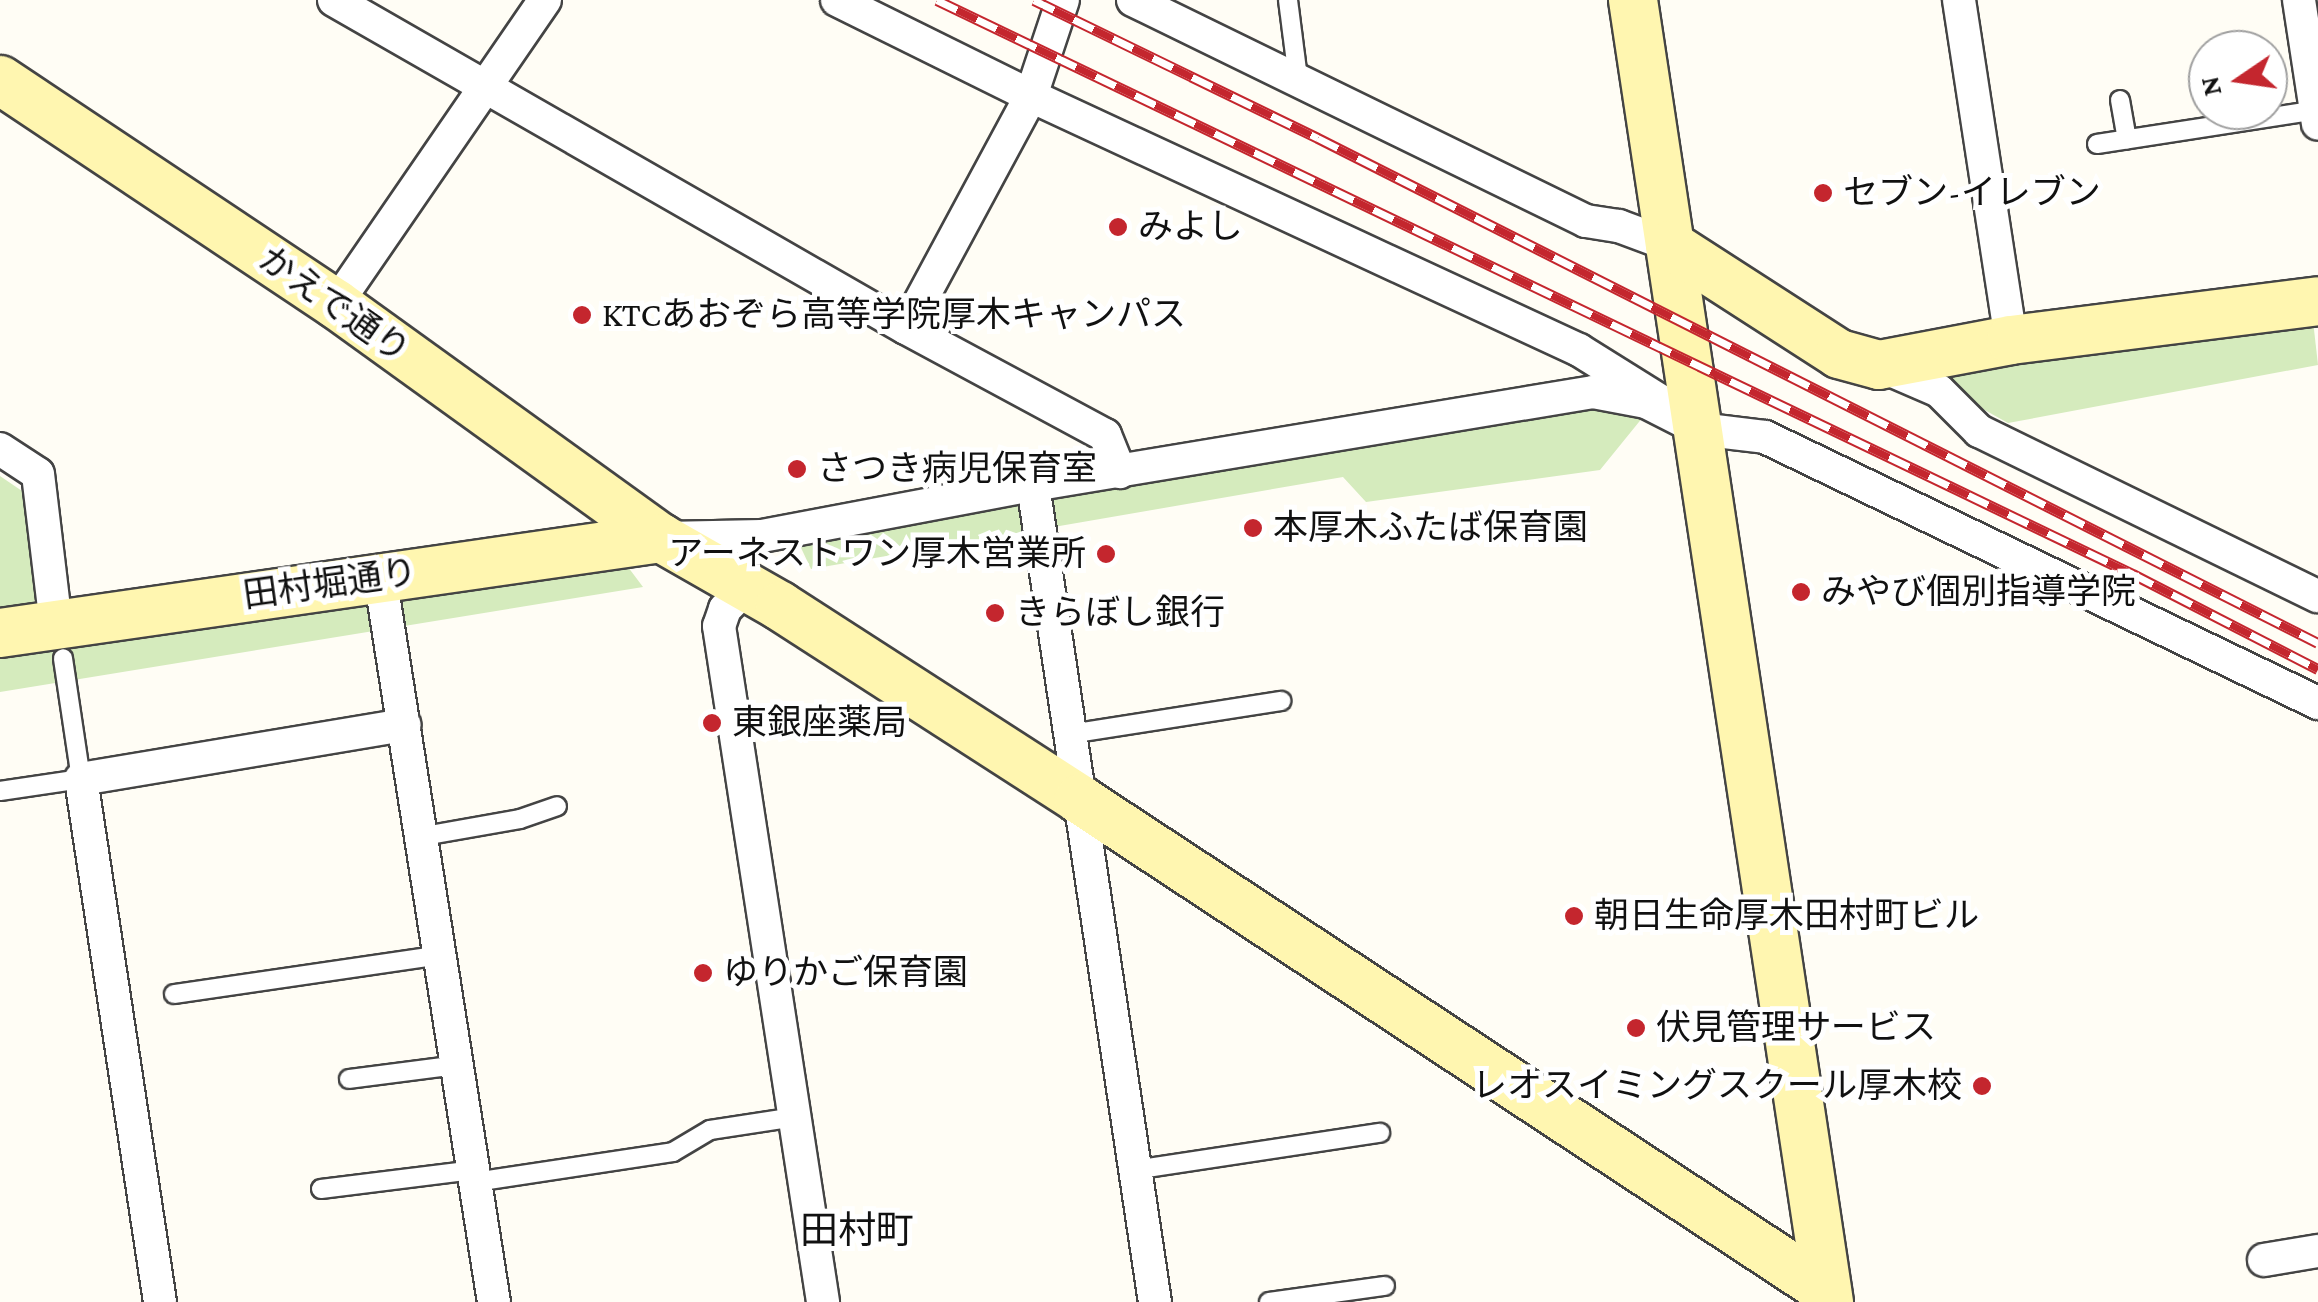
<!DOCTYPE html>
<html>
<head>
<meta charset="utf-8">
<style>
  body { margin:0 }
  #map { position:relative; width:2318px; height:1302px; overflow:hidden; background:#fffdf5; font-family:"Crimson Pro","Noto Sans JP",serif }
  div>[style] { position:absolute }
  [style*='--x'] { left:calc(var(--x)*1px); top:calc(var(--y)*1px); width:calc(var(--w)*1px); rotate:calc(var(--a)*1deg) }
  .green>* { inset:0; background:#d5ebbd }
  .roads { filter:drop-shadow(2px 0 #444) drop-shadow(-2px 0 #444) drop-shadow(0 2px #444) drop-shadow(0 -2px #444) }
  .lane>* { height:18px; margin:-9px; padding:0 9px; transform-origin:9px; border-radius:9px; background:#fff }
  .street>* { height:32px; margin:-16px; padding:0 16px; transform-origin:16px; border-radius:16px; background:#fff }
  .secondary>* { height:48px; margin:-24px; padding:0 24px; transform-origin:24px; border-radius:24px; background:#fff6b0 }
  .rail>* { height:11px; margin-top:-5.5px; transform-origin:0; background:repeating-linear-gradient(90deg,#fff 0 22px,#c4262e 0 44px); box-sizing:border-box; border-block:2px solid #c4262e }
  .dots>* { width:28px; height:28px; translate:-50% -50%; box-sizing:border-box; border:5px solid #fff; border-radius:50% }
  span { translate:-50% -50%; white-space:nowrap; text-align:center; line-height:1.15; -webkit-text-stroke:10px #fff; paint-order:stroke }
  .poi-label { font-size:35px; color:#111 }
  .left { translate:0 -50%; text-align:left }
  .right { translate:-100% -50%; text-align:right }
  .street-label { font-size:35px; color:#111 }
  .neighbourhood-label { font-size:38px; color:#111 }
  .north { position:absolute; left:2188px; top:30px; width:100px; height:100px; box-sizing:border-box; background:#fff; border:2px solid #a0a0a0; border-radius:50%; rotate:257deg; font-size:28px; font-weight:700; line-height:40px; text-align:center; color:#111 }
  .north::after { content:''; display:block; margin:auto; width:35px; height:45px; background:#c4262e; clip-path:polygon(50% 0,100% 100%,50% 72%,0 100%) }
</style>
</head>
<body>
<div id="map">
  <div class="green">
    <div style="clip-path:polygon(2311px 303px,2318px 365px,2008px 423px,1956px 394px,1946px 363px)"></div>
    <div style="clip-path:polygon(1608px 403px,1643px 417px,1600px 470px,1366px 502px,1343px 477px,811px 569px,794px 533px)"></div>
    <div style="clip-path:polygon(0 476px,22px 491px,38px 594px,32px 605px,0 609px)"></div>
    <div style="clip-path:polygon(622px 559px,643px 587px,0 692px,0 652px)"></div>
  </div>
  <div class="roads">
    <div class="lane">
      <div style="--x:1288;--y:0;--w:79;--a:82.7"></div>
      <div style="--x:2120;--y:100;--w:40;--a:80"></div>
      <div style="--x:2097;--y:144;--w:222;--a:-8.8"></div>
      <div style="--x:1070;--y:734;--w:214;--a:-8.9"></div>
      <div style="--x:0;--y:791;--w:82;--a:-8.4"></div>
      <div style="--x:81;--y:779;--w:122;--a:-98.5"></div>
      <div style="--x:424;--y:836;--w:97;--a:-10"></div>
      <div style="--x:520;--y:819;--w:39;--a:-19"></div>
      <div style="--x:174;--y:994;--w:269;--a:-8.3"></div>
      <div style="--x:349;--y:1079;--w:109;--a:-7.4"></div>
      <div style="--x:1134;--y:1170;--w:249;--a:-8.6"></div>
      <div style="--x:475;--y:1182;--w:200;--a:-8.6"></div>
      <div style="--x:673;--y:1152;--w:43;--a:-30.7"></div>
      <div style="--x:710;--y:1130;--w:86;--a:-8.7"></div>
      <div style="--x:321;--y:1189;--w:153;--a:-7.1"></div>
      <div style="--x:1269;--y:1302;--w:117;--a:-7.9"></div>
    </div>
    <div class="street">
      <div style="--x:334;--y:0;--w:659;--a:29.83"></div>
      <div style="--x:906;--y:328;--w:226;--a:28.3"></div>
      <div style="--x:1105;--y:435;--w:40;--a:68"></div>
      <div style="--x:837;--y:0;--w:216;--a:26.3"></div>
      <div style="--x:1031;--y:96;--w:604;--a:24.87"></div>
      <div style="--x:1579;--y:350;--w:94;--a:32"></div>
      <div style="--x:1133;--y:0;--w:504;--a:26.01"></div>
      <div style="--x:1586;--y:221;--w:33;--a:9"></div>
      <div style="--x:1619;--y:226;--w:54;--a:20.4"></div>
      <div style="--x:1959;--y:0;--w:344;--a:81.3"></div>
      <div style="--x:2299;--y:0;--w:125;--a:81.3"></div>
      <div style="--x:336;--y:304;--w:369;--a:-55.5"></div>
      <div style="--x:906;--y:328;--w:264;--a:-61.7"></div>
      <div style="--x:1031;--y:96;--w:101;--a:-71.6"></div>
      <div style="--x:1879;--y:365;--w:65;--a:23.4"></div>
      <div style="--x:1939;--y:391;--w:57;--a:45"></div>
      <div style="--x:1979;--y:431;--w:377;--a:26"></div>
      <div style="--x:0;--y:449;--w:45;--a:33.3"></div>
      <div style="--x:38;--y:474;--w:152;--a:83.2"></div>
      <div style="--x:1033;--y:485;--w:826;--a:81.51"></div>
      <div style="--x:664;--y:538;--w:98;--a:-1.2"></div>
      <div style="--x:762;--y:536;--w:276;--a:-10.7"></div>
      <div style="--x:1033;--y:485;--w:568;--a:-9.43"></div>
      <div style="--x:1593;--y:392;--w:54;--a:10.7"></div>
      <div style="--x:1646;--y:402;--w:59;--a:27"></div>
      <div style="--x:1699;--y:429;--w:66;--a:6.9"></div>
      <div style="--x:1765;--y:437;--w:614;--a:25.69"></div>
      <div style="--x:380;--y:576;--w:735;--a:81.08"></div>
      <div style="--x:747;--y:587;--w:31;--a:135"></div>
      <div style="--x:725;--y:609;--w:18;--a:109"></div>
      <div style="--x:719;--y:626;--w:684;--a:81.25"></div>
      <div style="--x:2264;--y:1260;--w:55;--a:-9.5"></div>
      <div style="--x:160;--y:1302;--w:529;--a:-98.59"></div>
      <div style="--x:81;--y:779;--w:328;--a:-9.5"></div>
    </div>
    <div class="secondary">
      <div style="--x:1633;--y:0;--w:1317;--a:81.44"></div>
      <div style="--x:0;--y:80;--w:404;--a:33.7"></div>
      <div style="--x:336;--y:304;--w:400;--a:35.8"></div>
      <div style="--x:661;--y:538;--w:137;--a:29.7"></div>
      <div style="--x:780;--y:606;--w:356;--a:32.8"></div>
      <div style="--x:1079;--y:799;--w:895;--a:33.34"></div>
      <div style="--x:1670;--y:245;--w:201;--a:32.8"></div>
      <div style="--x:1839;--y:354;--w:41;--a:15.4"></div>
      <div style="--x:1879;--y:365;--w:134;--a:-10.7"></div>
      <div style="--x:2011;--y:340;--w:309;--a:-7.2"></div>
      <div style="--x:0;--y:633;--w:668;--a:-8.18"></div>
    </div>
  </div>
  <div class="rail">
    <div style="--x:937;--y:0;--w:1327;--a:25.64"></div>
    <div style="--x:2133;--y:574;--w:208;--a:27.2"></div>
    <div style="--x:1034;--y:0;--w:316;--a:25.9"></div>
    <div style="--x:1318;--y:138;--w:1120;--a:26.79"></div>
  </div>
  <div class="dots">
    <div style="left:1823px;top:193px;background:#c4262e"></div>
    <div style="left:1118px;top:227px;background:#c4262e"></div>
    <div style="left:582px;top:315px;background:#c4262e"></div>
    <div style="left:797px;top:469px;background:#c4262e"></div>
    <div style="left:1253px;top:528px;background:#c4262e"></div>
    <div style="left:1106px;top:554px;background:#c4262e"></div>
    <div style="left:1801px;top:592px;background:#c4262e"></div>
    <div style="left:995px;top:613px;background:#c4262e"></div>
    <div style="left:712px;top:723px;background:#c4262e"></div>
    <div style="left:1574px;top:916px;background:#c4262e"></div>
    <div style="left:703px;top:973px;background:#c4262e"></div>
    <div style="left:1636px;top:1028px;background:#c4262e"></div>
    <div style="left:1982px;top:1086px;background:#c4262e"></div>
  </div>
  <div class="poi-label">
    <span class="left" style="left:1843px;top:193px">セブン-イレブン</span>
    <span class="left" style="left:1138px;top:227px">みよし</span>
    <span class="left" style="left:602px;top:315px">KTCあおぞら高等学院厚木キャンパス</span>
    <span class="left" style="left:817px;top:469px">さつき病児保育室</span>
    <span class="left" style="left:1273px;top:528px">本厚木ふたば保育園</span>
    <span class="right" style="left:1086px;top:554px">アーネストワン厚木営業所</span>
    <span class="left" style="left:1821px;top:592px">みやび個別指導学院</span>
    <span class="left" style="left:1015px;top:613px">きらぼし銀行</span>
    <span class="left" style="left:732px;top:723px">東銀座薬局</span>
    <span class="left" style="left:1594px;top:916px">朝日生命厚木田村町ビル</span>
    <span class="left" style="left:723px;top:973px">ゆりかご保育園</span>
    <span class="left" style="left:1656px;top:1028px">伏見管理サービス</span>
    <span class="right" style="left:1962px;top:1086px">レオスイミングスクール厚木校</span>
  </div>
  <div class="street-label">
    <span style="left:334px;top:305px;rotate:35deg">かえで通り</span>
    <span style="left:330px;top:584px;rotate:-8deg">田村堀通り</span>
  </div>
  <div class="neighbourhood-label">
    <span style="left:857px;top:1231px">田村町</span>
  </div>
  <div class="north">N</div>
</div>
</body>
</html>
